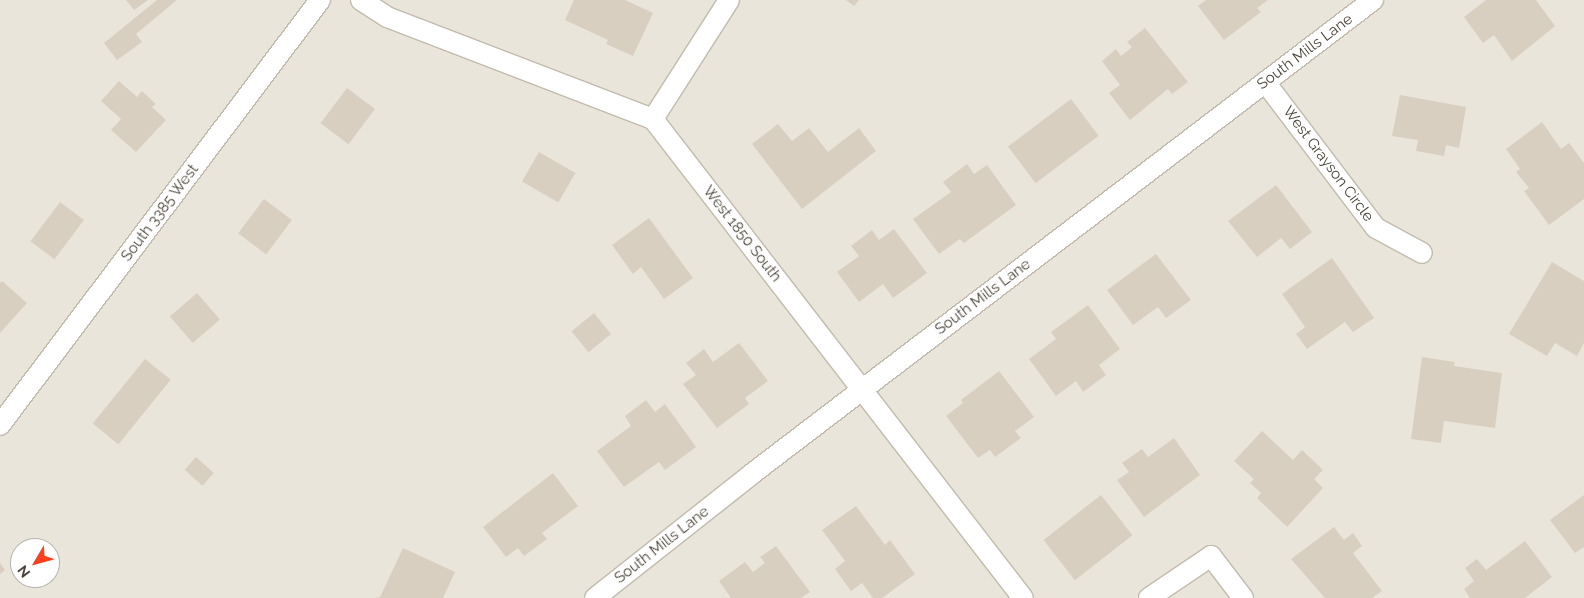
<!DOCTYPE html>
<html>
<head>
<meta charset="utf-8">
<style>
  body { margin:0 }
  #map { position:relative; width:1584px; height:598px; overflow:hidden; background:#f6f3ec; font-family:Raleway,sans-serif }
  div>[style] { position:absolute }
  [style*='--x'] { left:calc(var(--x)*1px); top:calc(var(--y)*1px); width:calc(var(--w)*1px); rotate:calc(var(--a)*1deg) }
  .residential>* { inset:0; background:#eae5da }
  .building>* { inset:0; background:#d8cfc1; transform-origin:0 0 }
  .roads { filter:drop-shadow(1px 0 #c2bbae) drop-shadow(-1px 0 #c2bbae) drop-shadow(0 1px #c2bbae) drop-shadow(0 -1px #c2bbae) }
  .street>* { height:20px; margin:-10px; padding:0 10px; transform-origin:10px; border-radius:10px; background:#fff }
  span { translate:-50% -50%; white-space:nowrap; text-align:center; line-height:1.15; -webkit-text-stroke:4px #fff; paint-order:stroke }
  .street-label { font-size:15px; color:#4b4439 }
  .north { position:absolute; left:10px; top:538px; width:50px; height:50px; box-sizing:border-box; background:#fff; border:1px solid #b7b4b0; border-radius:50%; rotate:233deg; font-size:14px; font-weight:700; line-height:20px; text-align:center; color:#4b4439 }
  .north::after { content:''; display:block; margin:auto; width:18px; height:22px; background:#fc3f1d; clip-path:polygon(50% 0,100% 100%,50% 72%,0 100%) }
</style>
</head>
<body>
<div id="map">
  <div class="residential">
    <div style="clip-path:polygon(evenodd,0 0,1584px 0,1584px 598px,0 598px,0 0,20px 548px,50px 548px,50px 578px,20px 578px,20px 548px)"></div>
  </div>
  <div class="building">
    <div style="clip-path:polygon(126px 0,148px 0,134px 10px)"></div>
    <div style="clip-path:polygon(157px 0,177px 0,136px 34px,142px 42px,117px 60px,104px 43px)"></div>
    <div style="clip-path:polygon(574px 0,625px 0,653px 13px,633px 56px,606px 44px,608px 40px,565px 20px)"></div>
    <div style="clip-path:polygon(846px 0,859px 0,854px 6px)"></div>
    <div style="clip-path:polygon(1206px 0,1268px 0,1257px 8px,1261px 12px,1224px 40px,1198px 6px)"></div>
    <div style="clip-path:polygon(1486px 0,1536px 0,1555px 26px,1512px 61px,1494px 35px,1483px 43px,1464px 17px)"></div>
    <div style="clip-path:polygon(1145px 28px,1188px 82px,1172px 94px,1168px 89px,1130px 120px,1109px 93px,1120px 85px,1102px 61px,1116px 49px,1121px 56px,1132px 47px,1127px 42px)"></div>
    <div style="clip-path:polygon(119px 81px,137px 97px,142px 91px,156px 104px,152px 107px,166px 120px,136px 152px,111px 130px,121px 119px,101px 101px)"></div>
    <div style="left:347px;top:88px;width:35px;height:44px;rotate:37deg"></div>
    <div style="clip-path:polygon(1400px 95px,1466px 107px,1459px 148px,1446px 145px,1444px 156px,1416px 151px,1418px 140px,1392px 136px)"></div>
    <div style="left:1071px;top:99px;width:46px;height:79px;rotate:53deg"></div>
    <div style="clip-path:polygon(1542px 122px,1561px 149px,1569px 143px,1584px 163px,1584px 199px,1549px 225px,1524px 191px,1529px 188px,1516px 172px,1520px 169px,1506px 149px)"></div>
    <div style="clip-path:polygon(778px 124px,792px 141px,809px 128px,828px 152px,859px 128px,876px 151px,802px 209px,752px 144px)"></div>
    <div style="left:539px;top:152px;width:42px;height:34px;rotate:30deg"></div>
    <div style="clip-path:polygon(967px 164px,974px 174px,987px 165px,1016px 205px,964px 243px,960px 239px,939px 254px,913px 219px,951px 192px,943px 182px)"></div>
    <div style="clip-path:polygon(1276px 185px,1312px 232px,1290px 249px,1281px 238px,1257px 257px,1228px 221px)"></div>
    <div style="left:264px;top:199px;width:35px;height:43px;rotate:37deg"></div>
    <div style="left:60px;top:202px;width:30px;height:49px;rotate:37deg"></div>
    <div style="clip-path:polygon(649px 218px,693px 278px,664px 299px,641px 267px,633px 274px,612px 245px)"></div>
    <div style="clip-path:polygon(894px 229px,927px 273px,893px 298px,883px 284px,859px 302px,837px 272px,859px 256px,851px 246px,872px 230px,879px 240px)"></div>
    <div style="clip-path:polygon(1156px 254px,1191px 300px,1166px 318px,1158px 307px,1133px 325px,1107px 290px)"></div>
    <div style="clip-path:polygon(1332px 258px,1374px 318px,1353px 332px,1345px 322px,1307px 349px,1296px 334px,1305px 327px,1282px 294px)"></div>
    <div style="clip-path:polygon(1552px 262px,1584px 281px,1584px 343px,1577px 356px,1555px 343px,1547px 356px,1509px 334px)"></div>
    <div style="clip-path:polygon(2px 281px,27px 303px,0 333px,0 283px)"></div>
    <div style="left:197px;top:293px;width:35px;height:36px;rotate:49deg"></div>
    <div style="clip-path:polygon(1088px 305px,1120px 349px,1099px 365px,1106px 375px,1083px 392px,1076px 381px,1056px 396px,1029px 359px,1056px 339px,1051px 332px)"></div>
    <div style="left:594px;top:313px;width:27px;height:29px;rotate:51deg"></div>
    <div style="clip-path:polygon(739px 343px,768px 381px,745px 398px,749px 404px,717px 428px,683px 384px,696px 375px,686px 363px,704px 349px,713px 362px)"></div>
    <div style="clip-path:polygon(1422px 357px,1455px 362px,1454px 366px,1502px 373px,1495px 428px,1444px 421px,1441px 443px,1411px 439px)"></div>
    <div style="left:145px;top:359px;width:33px;height:83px;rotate:39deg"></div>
    <div style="clip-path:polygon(999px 371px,1034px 417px,1015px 431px,1021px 438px,995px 457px,990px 450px,978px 458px,946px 416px,963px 403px,961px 400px)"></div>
    <div style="clip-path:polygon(646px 400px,655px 412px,665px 404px,696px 447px,665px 470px,659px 462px,624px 487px,597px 451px,631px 426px,625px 416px)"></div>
    <div style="clip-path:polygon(1262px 431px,1293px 460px,1302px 450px,1323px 470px,1314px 479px,1323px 488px,1287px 527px,1257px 498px,1261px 493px,1250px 483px,1254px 479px,1234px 461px)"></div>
    <div style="clip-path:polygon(1174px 438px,1200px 475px,1144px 517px,1117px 480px,1129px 472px,1122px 463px,1142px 449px,1148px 457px)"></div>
    <div style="left:196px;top:457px;width:24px;height:17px;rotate:42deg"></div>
    <div style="clip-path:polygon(553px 473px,578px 506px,542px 533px,547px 539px,524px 556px,518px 548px,506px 557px,483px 527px)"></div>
    <div style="left:1101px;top:495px;width:51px;height:73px;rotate:52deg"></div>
    <div style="clip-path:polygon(1584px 495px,1584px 547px,1575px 553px,1550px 520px)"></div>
    <div style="clip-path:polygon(856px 506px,885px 545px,890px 540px,915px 574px,882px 598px,873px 598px,862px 583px,851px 591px,835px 569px,845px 561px,822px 530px)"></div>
    <div style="clip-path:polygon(1334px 527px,1344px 540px,1353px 533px,1362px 546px,1353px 553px,1382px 591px,1372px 598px,1325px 598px,1291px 559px)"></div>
    <div style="clip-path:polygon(1525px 541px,1552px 577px,1525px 598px,1470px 598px,1464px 589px,1474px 581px,1465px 568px,1477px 559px,1486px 570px)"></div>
    <div style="clip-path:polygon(776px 546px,810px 592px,801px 598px,731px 598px,719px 581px,745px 562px,753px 572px,765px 563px,760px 557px)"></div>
    <div style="clip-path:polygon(403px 548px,455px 572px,443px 598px,375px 598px,380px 597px)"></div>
    <div style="clip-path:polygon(0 563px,5px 570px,0 574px)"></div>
  </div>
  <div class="roads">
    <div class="street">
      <div style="--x:361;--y:0;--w:31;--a:33"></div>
      <div style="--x:387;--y:17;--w:285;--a:21"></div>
      <div style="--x:653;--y:119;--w:605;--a:52.32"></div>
      <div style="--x:1265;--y:82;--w:183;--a:52.8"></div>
      <div style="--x:1376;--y:228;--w:52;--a:28.5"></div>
      <div style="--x:653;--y:119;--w:141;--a:-57.4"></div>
      <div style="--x:0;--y:425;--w:532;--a:-53.02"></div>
      <div style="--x:595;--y:598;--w:201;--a:-38.3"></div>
      <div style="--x:753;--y:473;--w:780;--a:-37.34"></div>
      <div style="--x:1149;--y:598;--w:75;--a:-34.1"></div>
      <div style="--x:1211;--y:556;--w:53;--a:52.7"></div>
    </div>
  </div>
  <div class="street-label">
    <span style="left:1305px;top:52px;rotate:-37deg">South Mills Lane</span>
    <span style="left:1328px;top:164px;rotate:53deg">West Grayson Circle</span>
    <span style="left:160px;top:213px;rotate:-53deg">South 3385 West</span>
    <span style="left:742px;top:234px;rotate:52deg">West 1850 South</span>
    <span style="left:983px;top:297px;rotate:-37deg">South Mills Lane</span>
    <span style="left:662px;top:545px;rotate:-38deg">South Mills Lane</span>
  </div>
  <div class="north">N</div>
</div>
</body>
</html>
